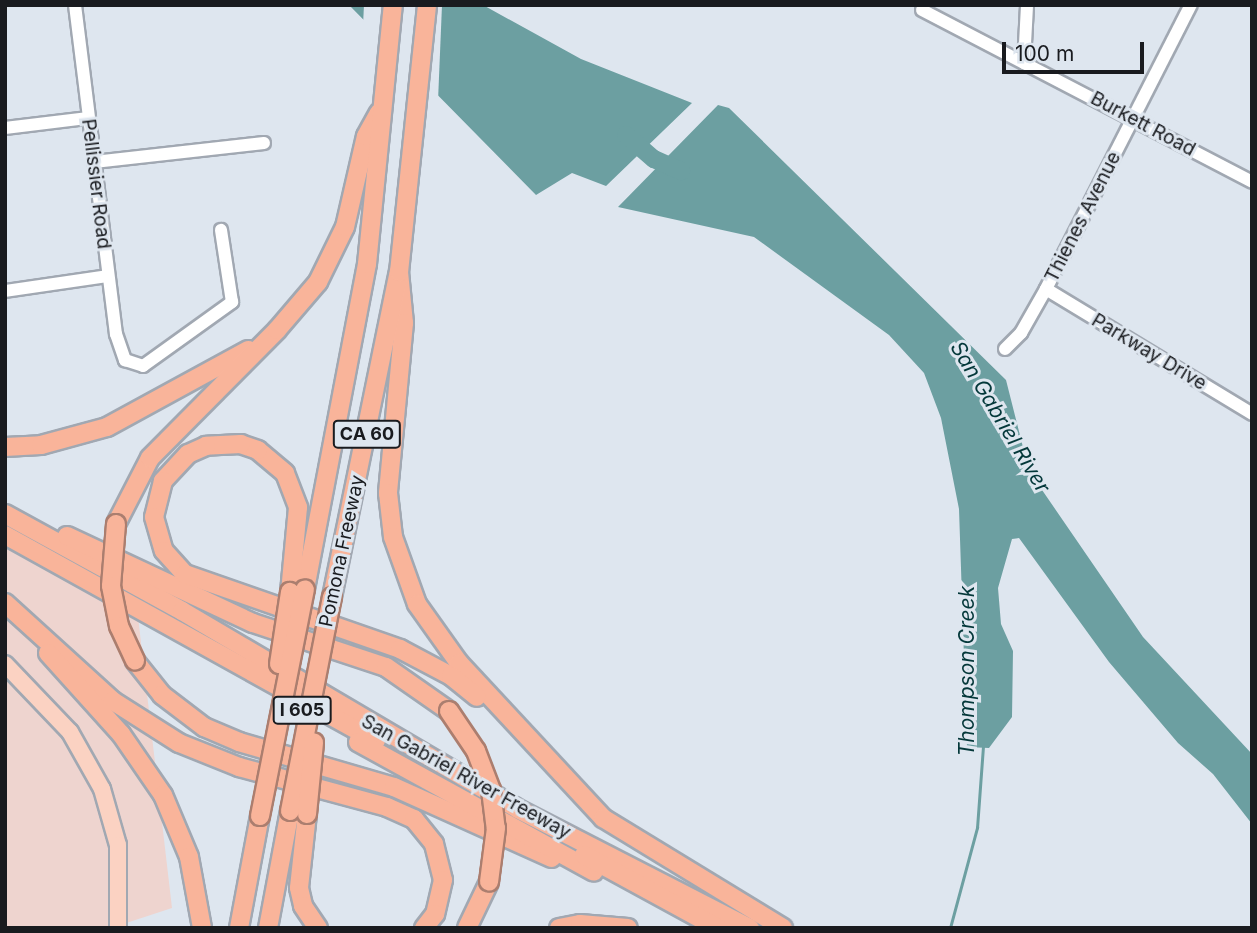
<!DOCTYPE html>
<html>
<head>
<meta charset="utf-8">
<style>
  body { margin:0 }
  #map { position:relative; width:1257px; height:933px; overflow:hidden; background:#dee6ef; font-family:Inter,sans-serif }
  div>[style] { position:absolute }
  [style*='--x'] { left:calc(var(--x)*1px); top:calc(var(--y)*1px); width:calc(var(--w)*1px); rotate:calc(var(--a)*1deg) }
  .industrial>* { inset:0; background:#eed4cf }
  .water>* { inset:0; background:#6c9fa1 }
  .pier>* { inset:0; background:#dee6ef }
  .stream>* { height:2.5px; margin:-1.25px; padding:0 1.25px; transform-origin:1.25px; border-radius:1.25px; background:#6c9fa1 }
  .river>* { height:18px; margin:-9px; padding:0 9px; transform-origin:9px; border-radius:9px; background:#6c9fa1 }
  .roads { filter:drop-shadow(2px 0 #a1a8b2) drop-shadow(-2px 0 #a1a8b2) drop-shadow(0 2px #a1a8b2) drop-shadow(0 -2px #a1a8b2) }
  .minor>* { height:12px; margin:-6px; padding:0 6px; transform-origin:6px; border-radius:6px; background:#fff }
  .major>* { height:16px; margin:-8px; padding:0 8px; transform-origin:8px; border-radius:8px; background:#fbd2c2 }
  .highway>* { height:18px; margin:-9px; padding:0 9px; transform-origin:9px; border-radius:9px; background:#f9b49a }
  .bridges { filter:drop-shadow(2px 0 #ab7e6f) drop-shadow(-2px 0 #ab7e6f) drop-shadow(0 2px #ab7e6f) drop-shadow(0 -2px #ab7e6f) }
  .highway-bridge>* { height:18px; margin:-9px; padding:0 9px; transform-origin:9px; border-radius:9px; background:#f9b49a }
  span { translate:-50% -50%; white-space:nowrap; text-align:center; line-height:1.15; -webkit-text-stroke:6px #dee6ef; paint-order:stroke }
  .shield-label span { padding:2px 5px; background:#dee6ef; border:2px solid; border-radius:5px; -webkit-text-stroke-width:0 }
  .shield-label { font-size:18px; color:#191b1f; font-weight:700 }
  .street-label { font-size:19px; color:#191b1f }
  .water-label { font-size:21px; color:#04383a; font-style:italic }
  .frame { position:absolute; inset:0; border:7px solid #191b1f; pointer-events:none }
  .scale { position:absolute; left:1002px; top:42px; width:142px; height:32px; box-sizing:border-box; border:4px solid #191b1f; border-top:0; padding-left:9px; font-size:21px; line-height:24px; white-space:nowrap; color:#191b1f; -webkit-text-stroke:5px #dee6ef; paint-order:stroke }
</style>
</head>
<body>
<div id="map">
  <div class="industrial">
    <div style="clip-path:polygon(5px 533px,137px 608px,172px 908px,111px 928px,5px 928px)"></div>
  </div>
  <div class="water">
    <div style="clip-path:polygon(349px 5px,483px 5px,581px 59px,692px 103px,606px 186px,572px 173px,536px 195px)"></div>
    <div style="clip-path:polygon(718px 105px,729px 108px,1006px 380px,1029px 471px,1143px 637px,1252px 754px,1252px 824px,1213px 774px,1178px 743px,1109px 662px,1019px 538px,1012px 539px,998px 588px,1001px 624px,1013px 651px,1012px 717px,989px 748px,967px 747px,959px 509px,941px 418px,924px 373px,889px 335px,754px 237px,618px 207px)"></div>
  </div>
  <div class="pier">
    <div style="clip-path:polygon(364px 5px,442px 5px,438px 101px,363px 25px)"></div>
  </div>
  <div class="stream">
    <div style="--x:950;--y:928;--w:104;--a:-74.9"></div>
    <div style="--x:977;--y:828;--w:82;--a:-85.8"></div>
  </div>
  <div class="river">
    <div style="--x:626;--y:135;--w:37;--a:41"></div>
    <div style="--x:654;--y:159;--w:30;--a:24"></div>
  </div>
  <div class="roads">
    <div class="minor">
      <div style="--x:75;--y:5;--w:332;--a:82.9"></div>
      <div style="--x:116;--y:334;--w:28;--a:71"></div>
      <div style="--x:125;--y:360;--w:19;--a:18"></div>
      <div style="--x:143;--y:366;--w:110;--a:-35.7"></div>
      <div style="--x:232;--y:302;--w:73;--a:-98.7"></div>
      <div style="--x:922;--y:10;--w:372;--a:27.5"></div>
      <div style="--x:1024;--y:63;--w:58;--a:-87"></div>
      <div style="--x:5;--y:128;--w:84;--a:-6.9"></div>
      <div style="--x:94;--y:162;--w:171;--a:-6.4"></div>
      <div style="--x:1046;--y:289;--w:241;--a:31.2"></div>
      <div style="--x:5;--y:291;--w:104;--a:-8.3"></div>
      <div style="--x:1005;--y:349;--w:23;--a:-45"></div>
      <div style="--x:1021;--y:333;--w:51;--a:-60.4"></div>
      <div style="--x:1046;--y:289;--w:319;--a:-63"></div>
    </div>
    <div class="major">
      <div style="--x:5;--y:664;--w:94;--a:46.3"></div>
      <div style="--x:70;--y:732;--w:65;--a:60.7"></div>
      <div style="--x:102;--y:789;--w:58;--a:74.1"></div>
      <div style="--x:118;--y:845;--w:83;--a:90"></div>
    </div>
    <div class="highway">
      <div style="--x:399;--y:272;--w:51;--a:84.4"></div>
      <div style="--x:404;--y:323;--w:171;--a:95.4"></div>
      <div style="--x:388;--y:493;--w:44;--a:83.5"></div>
      <div style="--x:393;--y:537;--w:71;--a:70.3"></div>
      <div style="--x:417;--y:604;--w:72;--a:54.6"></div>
      <div style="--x:459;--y:663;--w:212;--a:47.1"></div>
      <div style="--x:603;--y:818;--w:211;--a:31.4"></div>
      <div style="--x:5;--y:447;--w:36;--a:-3"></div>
      <div style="--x:41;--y:445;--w:68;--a:-15.3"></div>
      <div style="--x:107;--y:427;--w:161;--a:-28.6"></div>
      <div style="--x:5;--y:514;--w:202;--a:28.7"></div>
      <div style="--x:182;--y:611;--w:390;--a:30.5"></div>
      <div style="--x:518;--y:809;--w:261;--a:27.2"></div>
      <div style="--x:116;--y:524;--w:74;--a:-62.7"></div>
      <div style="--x:150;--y:458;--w:180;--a:-45.2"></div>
      <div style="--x:277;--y:330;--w:63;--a:-49.5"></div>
      <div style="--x:318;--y:282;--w:61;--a:-63.9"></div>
      <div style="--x:345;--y:227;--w:93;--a:-77"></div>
      <div style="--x:366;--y:136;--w:26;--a:-61"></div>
      <div style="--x:5;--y:535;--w:424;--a:29"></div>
      <div style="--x:67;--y:536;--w:205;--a:25.1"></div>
      <div style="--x:253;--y:623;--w:140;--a:18.3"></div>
      <div style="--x:386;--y:667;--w:77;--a:34.9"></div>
      <div style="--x:305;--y:589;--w:331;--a:-79.2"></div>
      <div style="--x:367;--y:264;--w:260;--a:-84.3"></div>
      <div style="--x:290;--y:592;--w:85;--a:-84.6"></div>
      <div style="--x:298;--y:507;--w:36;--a:-111"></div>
      <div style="--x:285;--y:473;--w:35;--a:-140"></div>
      <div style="--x:258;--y:450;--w:18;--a:-161"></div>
      <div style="--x:241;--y:444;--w:35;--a:177"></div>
      <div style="--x:206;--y:446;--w:20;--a:156"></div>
      <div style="--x:188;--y:454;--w:37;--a:133"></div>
      <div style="--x:163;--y:481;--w:37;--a:104"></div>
      <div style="--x:154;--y:517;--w:35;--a:74"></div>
      <div style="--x:164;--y:551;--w:31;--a:48"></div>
      <div style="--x:185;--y:574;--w:228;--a:19.2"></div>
      <div style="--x:400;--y:649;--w:58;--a:27.9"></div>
      <div style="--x:451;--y:676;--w:33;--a:39"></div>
      <div style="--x:332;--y:597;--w:332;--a:-78.4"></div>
      <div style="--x:399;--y:272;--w:268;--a:-84"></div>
      <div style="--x:5;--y:603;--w:146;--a:42.2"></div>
      <div style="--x:113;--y:701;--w:78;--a:32.5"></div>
      <div style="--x:179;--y:743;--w:65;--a:21.8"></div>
      <div style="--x:239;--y:767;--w:153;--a:15.1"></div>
      <div style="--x:387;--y:807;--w:30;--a:24"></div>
      <div style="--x:414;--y:819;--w:32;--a:51"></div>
      <div style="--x:434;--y:844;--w:37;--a:76"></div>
      <div style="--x:443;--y:880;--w:35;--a:103"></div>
      <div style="--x:435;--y:914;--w:18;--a:128"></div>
      <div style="--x:48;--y:653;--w:109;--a:48"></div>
      <div style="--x:121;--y:734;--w:74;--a:55.5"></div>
      <div style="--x:163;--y:795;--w:67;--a:67.2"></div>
      <div style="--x:189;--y:857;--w:72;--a:79.6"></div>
      <div style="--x:135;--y:661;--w:43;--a:51.5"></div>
      <div style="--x:162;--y:695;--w:53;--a:37.3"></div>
      <div style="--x:204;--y:727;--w:38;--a:23"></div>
      <div style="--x:239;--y:742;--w:161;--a:16.2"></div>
      <div style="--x:394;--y:787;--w:173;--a:24.2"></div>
      <div style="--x:358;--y:742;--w:269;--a:28.8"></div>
      <div style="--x:307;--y:814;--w:74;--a:96.2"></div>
      <div style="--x:299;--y:888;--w:18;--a:77"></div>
      <div style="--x:303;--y:906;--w:27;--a:56"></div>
      <div style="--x:584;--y:855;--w:153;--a:28.6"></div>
      <div style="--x:239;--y:928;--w:114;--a:-79.4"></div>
      <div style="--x:268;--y:928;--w:119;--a:-79.4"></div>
      <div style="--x:467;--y:928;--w:51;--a:-64.4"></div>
      <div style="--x:559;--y:928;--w:21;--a:-11"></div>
      <div style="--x:580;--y:924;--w:48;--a:4.8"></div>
    </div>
  </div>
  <div class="bridges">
    <div class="highway-bridge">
      <div style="--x:116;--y:524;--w:62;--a:94.6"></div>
      <div style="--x:111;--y:586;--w:41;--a:78.7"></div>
      <div style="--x:119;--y:626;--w:38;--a:65"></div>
      <div style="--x:279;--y:664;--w:73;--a:-81.3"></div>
      <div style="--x:449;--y:711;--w:48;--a:56"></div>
      <div style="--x:476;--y:751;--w:42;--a:69"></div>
      <div style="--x:491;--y:790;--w:38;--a:83"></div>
      <div style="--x:496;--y:828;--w:54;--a:97.4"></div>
      <div style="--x:290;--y:811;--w:218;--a:-78.9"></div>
      <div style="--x:307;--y:814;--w:72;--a:-84.4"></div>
      <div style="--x:260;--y:816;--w:231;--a:-78.8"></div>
    </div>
  </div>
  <div class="shield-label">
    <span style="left:367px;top:434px">CA 60</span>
    <span style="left:302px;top:710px">I 605</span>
  </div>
  <div class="street-label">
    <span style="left:1143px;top:124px;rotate:28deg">Burkett Road</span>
    <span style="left:96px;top:184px;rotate:83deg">Pellissier Road</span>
    <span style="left:1083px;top:217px;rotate:-63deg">Thienes Avenue</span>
    <span style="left:1149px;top:352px;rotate:31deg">Parkway Drive</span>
    <span style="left:342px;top:551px;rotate:-78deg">Pomona Freeway</span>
    <span style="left:466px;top:777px;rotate:29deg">San Gabriel River Freeway</span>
  </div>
  <div class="water-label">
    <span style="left:1000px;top:417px;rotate:59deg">San Gabriel River</span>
    <span style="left:967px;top:671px;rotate:-90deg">Thompson Creek</span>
  </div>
  <div class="frame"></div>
  <div class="scale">100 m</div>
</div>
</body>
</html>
